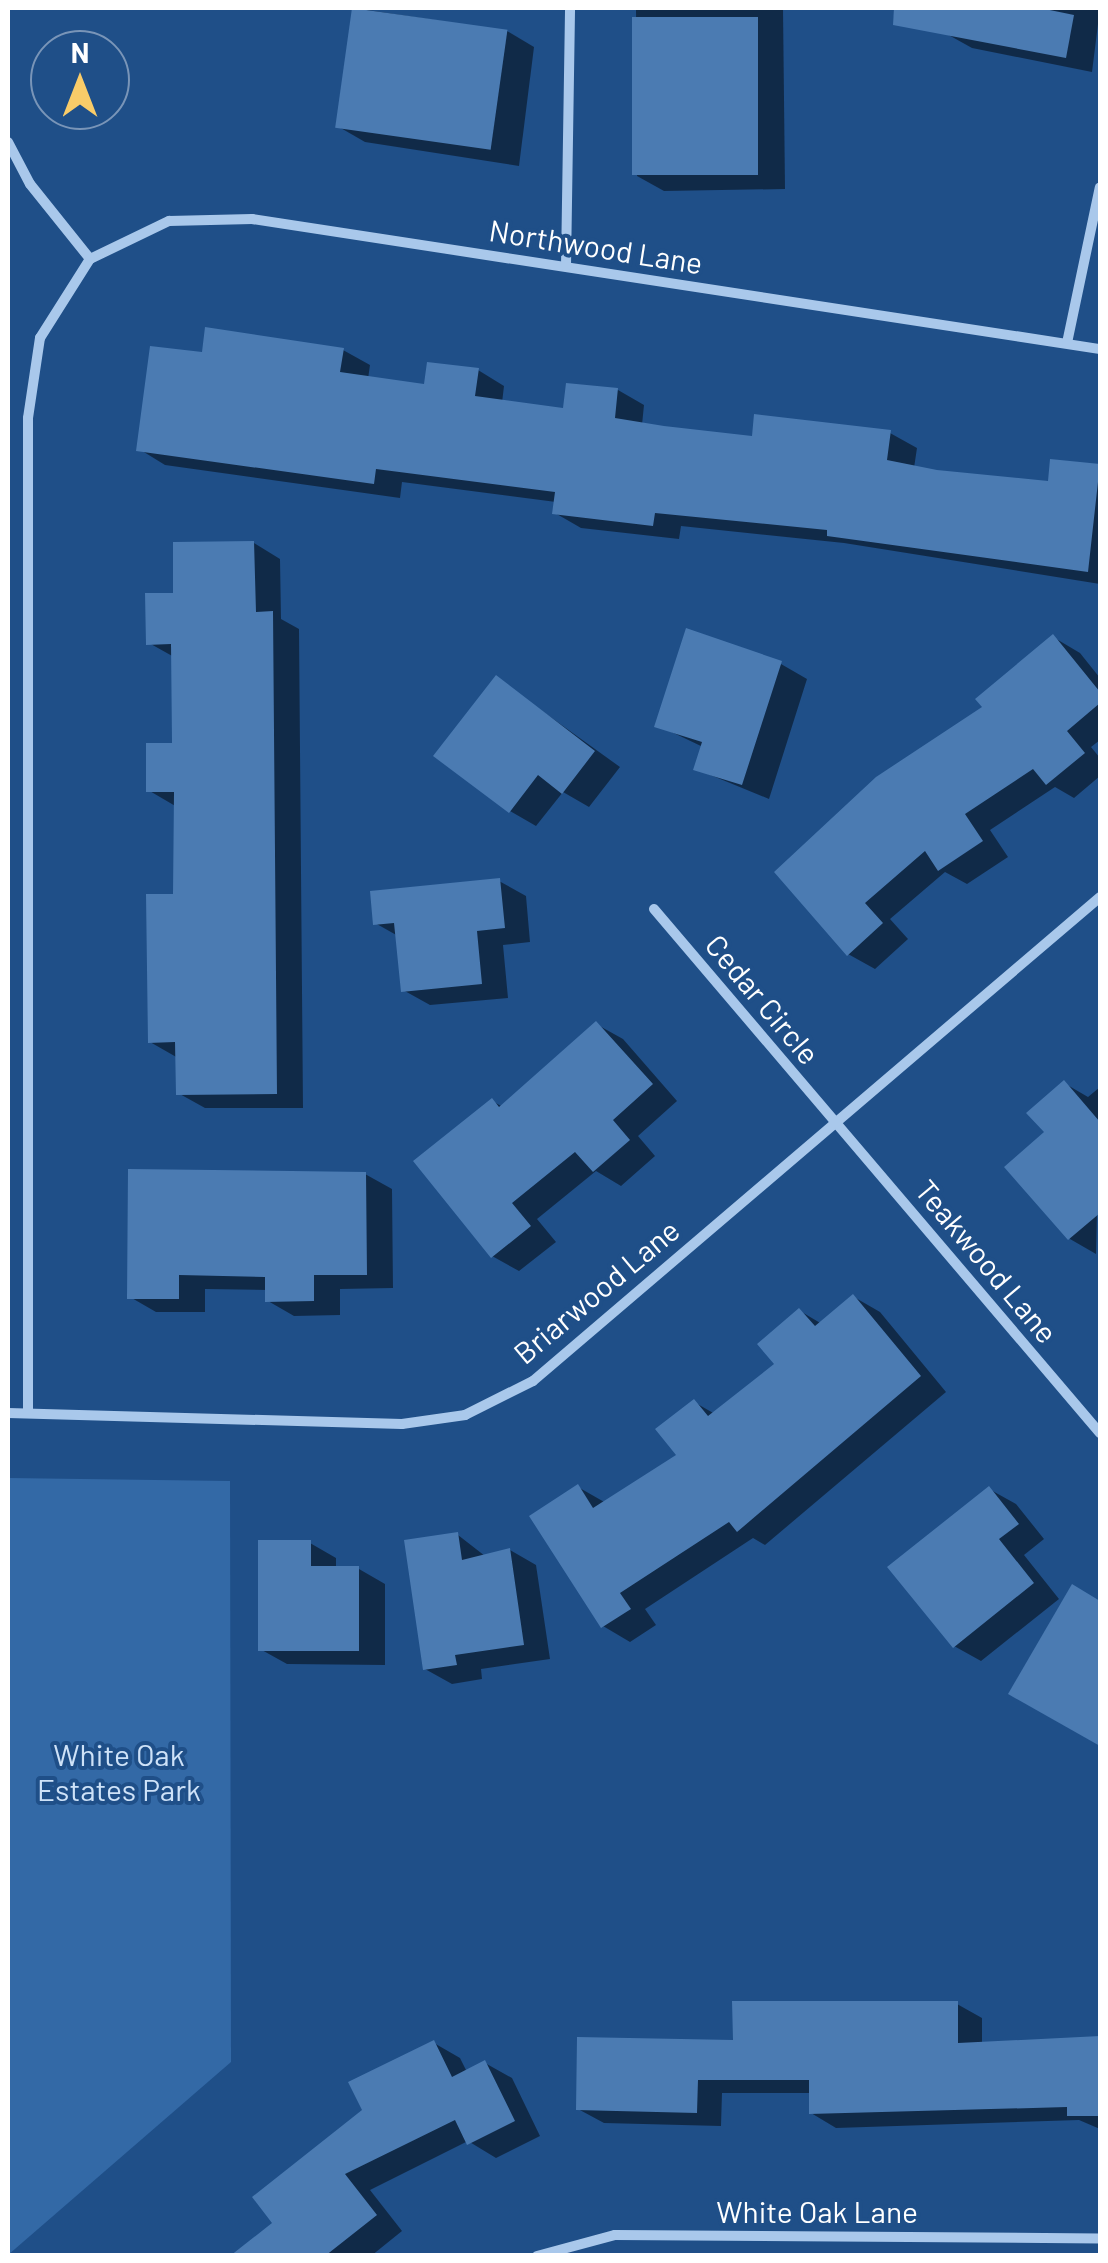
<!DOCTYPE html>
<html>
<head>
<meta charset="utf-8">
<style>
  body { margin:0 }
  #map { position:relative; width:1108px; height:2263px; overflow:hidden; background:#1f4f88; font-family:Barlow,sans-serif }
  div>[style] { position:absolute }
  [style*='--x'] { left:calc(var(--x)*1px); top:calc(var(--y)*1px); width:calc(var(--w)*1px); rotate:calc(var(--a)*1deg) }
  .green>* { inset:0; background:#3369a6 }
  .shadow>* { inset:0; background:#0007 }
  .building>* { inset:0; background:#4b7bb2; transform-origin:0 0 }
  .minor>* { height:10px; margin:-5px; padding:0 5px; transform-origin:5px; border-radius:5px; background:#a9c8eb }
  span { translate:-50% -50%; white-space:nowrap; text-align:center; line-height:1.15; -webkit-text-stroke:8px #1f4f88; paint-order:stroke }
  .street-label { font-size:30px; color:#fff }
  .park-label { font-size:30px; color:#cee2f8 }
  .frame { position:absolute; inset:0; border:10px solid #fff; pointer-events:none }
  .north { position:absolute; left:30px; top:30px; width:100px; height:100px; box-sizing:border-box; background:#1f4f88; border:2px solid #7995b8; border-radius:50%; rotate:0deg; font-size:28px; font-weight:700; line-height:40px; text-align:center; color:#fff }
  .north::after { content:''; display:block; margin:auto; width:35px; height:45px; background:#f9cc69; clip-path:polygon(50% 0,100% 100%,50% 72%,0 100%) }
</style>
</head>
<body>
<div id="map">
  <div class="green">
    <div style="clip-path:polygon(8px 1478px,230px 1481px,231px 2062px,8px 2255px)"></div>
  </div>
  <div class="shadow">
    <div style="clip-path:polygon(354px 8px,507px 31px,534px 47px,519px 166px,365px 142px,339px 127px)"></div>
    <div style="clip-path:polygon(636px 8px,783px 8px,785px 189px,664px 191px,637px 176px)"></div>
    <div style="clip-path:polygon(951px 8px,1100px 8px,1092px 72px,972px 48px,945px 33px)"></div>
    <div style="clip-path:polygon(343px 350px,370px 365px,368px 379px,426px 386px,478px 370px,504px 386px,502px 403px,565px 411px,618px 390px,644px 405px,642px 425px,754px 438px,890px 433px,917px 448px,914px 468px,1050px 484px,1052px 462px,1100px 467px,1100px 584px,844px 543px,681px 526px,679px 539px,581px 528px,555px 513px,556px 502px,402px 482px,400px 498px,165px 465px,139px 449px,204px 355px)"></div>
    <div style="clip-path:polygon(254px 543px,280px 559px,281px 619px,299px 629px,303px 1108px,205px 1108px,178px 1093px,178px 1058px,150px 1042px,176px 896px,177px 807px,148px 790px,175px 746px,174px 657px,149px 643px,176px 596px)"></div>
    <div style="clip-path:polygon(1053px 637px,1080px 653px,1100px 678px,1100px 740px,1091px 747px,1100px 758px,1100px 776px,1074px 798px,1055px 787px,990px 830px,1008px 857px,967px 884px,945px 872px,890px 919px,908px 939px,875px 969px,848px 954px,777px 873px,986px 708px)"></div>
    <div style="clip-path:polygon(781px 664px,807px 679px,769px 799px,696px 769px,703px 747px,657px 725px)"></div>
    <div style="clip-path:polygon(496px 678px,620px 767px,589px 807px,563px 792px,536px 826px,510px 811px)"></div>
    <div style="clip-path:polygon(499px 881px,526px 896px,530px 942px,503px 945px,508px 998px,430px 1005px,403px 990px,398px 936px,375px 923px)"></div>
    <div style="clip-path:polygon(596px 1024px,623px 1039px,677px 1101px,638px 1136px,655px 1156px,621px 1186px,596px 1171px,537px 1219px,556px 1242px,519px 1271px,492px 1256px,492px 1101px,503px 1107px)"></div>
    <div style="clip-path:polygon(1064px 1083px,1088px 1097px,1100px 1087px,1096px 1254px,1070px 1239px,1007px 1167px,1047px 1133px)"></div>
    <div style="clip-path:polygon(365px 1174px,392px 1189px,393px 1288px,340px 1289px,340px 1315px,294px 1316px,268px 1301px,268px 1290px,205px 1289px,205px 1312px,156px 1312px,130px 1297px)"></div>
    <div style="clip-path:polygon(854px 1297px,880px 1312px,946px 1392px,765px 1545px,753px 1538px,645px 1609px,656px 1625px,630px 1642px,603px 1626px,578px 1487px,606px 1503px,679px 1456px,694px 1402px,715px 1414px,777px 1364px,800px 1311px,822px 1324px)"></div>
    <div style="clip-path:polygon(989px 1489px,1016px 1504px,1044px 1539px,1024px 1555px,1059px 1599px,981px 1661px,954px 1646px)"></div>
    <div style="clip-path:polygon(458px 1535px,485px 1556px,510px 1550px,536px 1565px,550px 1659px,481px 1669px,482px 1679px,452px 1684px,425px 1669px)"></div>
    <div style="clip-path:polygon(310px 1543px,336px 1558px,336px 1569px,359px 1569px,385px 1584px,385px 1665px,287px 1664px,260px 1649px)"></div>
    <div style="clip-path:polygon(1072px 1587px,1100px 1603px,1100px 1744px,1011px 1693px)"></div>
    <div style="clip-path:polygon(957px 2004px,982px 2018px,982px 2045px,1100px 2043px,1100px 2129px,1079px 2120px,836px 2128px,811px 2113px,811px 2093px,722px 2093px,721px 2126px,604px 2123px,578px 2109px,735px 2042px)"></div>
    <div style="clip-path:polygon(434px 2043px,460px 2058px,467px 2072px,485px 2063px,512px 2078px,540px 2136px,496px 2158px,468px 2141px,370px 2190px,402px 2231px,371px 2256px,239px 2256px,276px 2223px,365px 2110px)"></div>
  </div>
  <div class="building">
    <div style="left:352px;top:8px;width:157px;height:121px;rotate:8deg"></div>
    <div style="clip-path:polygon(894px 8px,1040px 8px,1074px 15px,1066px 58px,893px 25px)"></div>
    <div style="left:758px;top:17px;width:158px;height:126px;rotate:90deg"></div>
    <div style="clip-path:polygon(205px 327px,344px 348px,340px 372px,424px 384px,427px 362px,479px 368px,475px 396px,563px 408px,566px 383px,618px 388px,615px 418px,664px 426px,752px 436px,754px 414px,891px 430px,887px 460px,937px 470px,1048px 481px,1050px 459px,1100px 464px,1088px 572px,827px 536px,827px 530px,655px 513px,653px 526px,552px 514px,555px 492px,376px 469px,374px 484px,136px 451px,150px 346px,202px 352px)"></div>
    <div style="clip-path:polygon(254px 541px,256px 612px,273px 611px,277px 1094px,176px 1095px,175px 1042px,148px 1043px,146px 894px,173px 894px,174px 792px,146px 792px,146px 743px,172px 743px,171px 644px,146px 645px,145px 593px,173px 593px,173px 542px)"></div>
    <div style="clip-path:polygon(686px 628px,782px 661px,742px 785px,693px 770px,702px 742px,654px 727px)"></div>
    <div style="clip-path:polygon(1053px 634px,1100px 692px,1100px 703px,1067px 731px,1085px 753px,1046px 785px,1033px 769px,965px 814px,983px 841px,938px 871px,925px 851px,865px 903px,883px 923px,847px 956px,774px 872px,876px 777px,982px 707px,975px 699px)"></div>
    <div style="clip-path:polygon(496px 675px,595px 751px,562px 794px,538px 775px,509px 813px,433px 756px)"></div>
    <div style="clip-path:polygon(500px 878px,505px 928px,477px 931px,482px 984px,401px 992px,394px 923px,373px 925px,370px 891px)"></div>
    <div style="clip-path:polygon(596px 1021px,653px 1084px,613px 1120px,630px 1140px,593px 1172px,575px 1152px,512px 1203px,531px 1226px,491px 1258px,413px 1161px,492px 1098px,499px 1107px)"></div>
    <div style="clip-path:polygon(1064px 1080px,1100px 1122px,1100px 1213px,1068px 1240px,1004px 1167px,1044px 1132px,1026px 1113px)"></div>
    <div style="clip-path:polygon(128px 1169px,366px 1172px,367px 1275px,314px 1275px,314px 1301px,265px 1302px,265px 1277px,179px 1275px,179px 1299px,127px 1299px)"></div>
    <div style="clip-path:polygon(853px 1294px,921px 1376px,737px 1532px,729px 1522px,620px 1593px,631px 1609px,601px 1628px,529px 1516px,578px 1484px,593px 1508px,676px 1455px,655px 1429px,694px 1399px,708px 1416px,774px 1364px,757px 1344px,799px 1308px,815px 1326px)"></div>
    <div style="clip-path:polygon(989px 1486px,1019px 1524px,999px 1539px,1034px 1583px,953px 1648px,887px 1567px)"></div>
    <div style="clip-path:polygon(458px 1532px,462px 1560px,510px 1548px,524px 1645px,455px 1655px,457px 1665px,423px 1670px,404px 1540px)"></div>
    <div style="clip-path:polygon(258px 1540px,311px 1540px,311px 1566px,359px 1566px,359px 1651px,258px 1651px)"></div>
    <div style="clip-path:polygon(1072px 1584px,1100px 1601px,1100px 1746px,1008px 1694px)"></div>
    <div style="clip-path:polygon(732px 2001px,958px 2001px,958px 2043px,1100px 2036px,1100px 2116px,1067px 2116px,1067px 2107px,809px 2114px,809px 2080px,698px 2080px,697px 2113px,576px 2110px,577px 2037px,733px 2040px)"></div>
    <div style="clip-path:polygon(434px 2040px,452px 2077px,485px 2060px,515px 2121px,467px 2145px,455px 2120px,345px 2174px,377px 2215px,325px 2256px,230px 2256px,272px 2223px,252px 2197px,362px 2110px,348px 2082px)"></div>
  </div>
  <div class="minor">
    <div style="--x:8;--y:142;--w:47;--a:62.4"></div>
    <div style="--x:30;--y:184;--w:96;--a:51.3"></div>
    <div style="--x:90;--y:259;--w:88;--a:-25.7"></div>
    <div style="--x:169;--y:221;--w:83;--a:-1.4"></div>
    <div style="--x:252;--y:219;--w:858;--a:8.72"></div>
    <div style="--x:566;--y:266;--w:258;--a:-89.1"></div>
    <div style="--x:1067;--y:343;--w:159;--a:-78.1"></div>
    <div style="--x:654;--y:909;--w:688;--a:49.6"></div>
    <div style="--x:8;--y:1413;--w:394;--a:1.6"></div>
    <div style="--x:402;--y:1424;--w:64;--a:-8.1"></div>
    <div style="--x:465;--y:1415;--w:76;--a:-26.6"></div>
    <div style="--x:533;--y:1381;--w:745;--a:-40.48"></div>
    <div style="--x:28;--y:1413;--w:995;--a:-90"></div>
    <div style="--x:28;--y:418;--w:81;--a:-81.5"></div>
    <div style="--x:40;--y:338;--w:93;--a:-57.7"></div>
    <div style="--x:537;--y:2256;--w:81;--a:-15.1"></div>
    <div style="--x:615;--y:2235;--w:485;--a:0.4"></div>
  </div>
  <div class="street-label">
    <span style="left:596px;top:246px;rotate:9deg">Northwood Lane</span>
    <span style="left:763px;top:999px;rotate:50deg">Cedar Circle</span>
    <span style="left:987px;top:1261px;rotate:50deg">Teakwood Lane</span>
    <span style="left:596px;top:1291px;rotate:-40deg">Briarwood Lane</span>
    <span style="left:817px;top:2211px">White Oak Lane</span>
  </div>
  <div class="park-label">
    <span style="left:119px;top:1771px">White Oak<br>Estates Park</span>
  </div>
  <div class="frame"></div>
  <div class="north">N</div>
</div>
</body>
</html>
